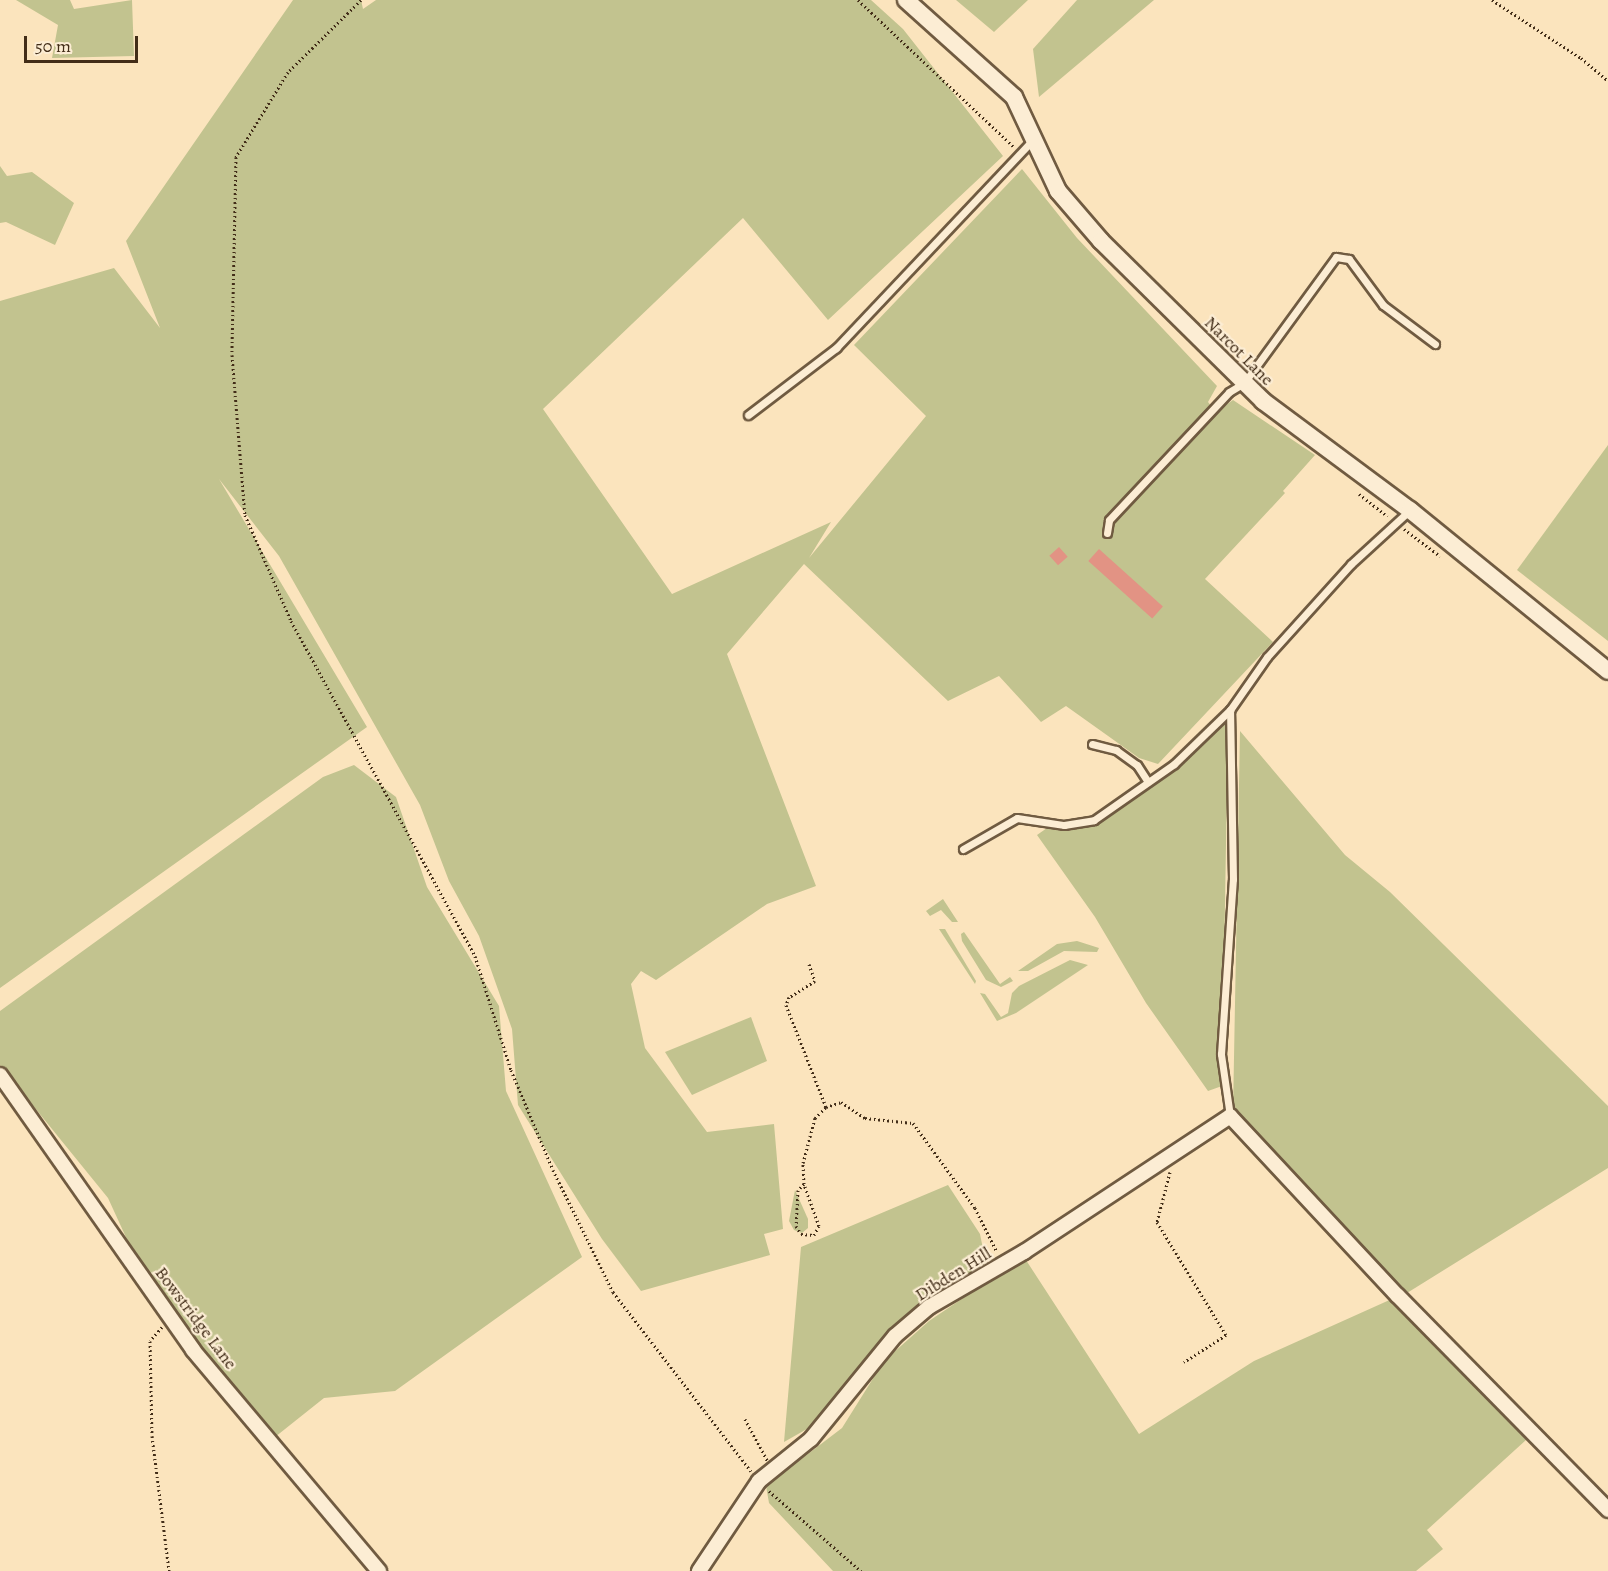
<!DOCTYPE html>
<html>
<head>
<meta charset="utf-8">
<style>
  body { margin:0 }
  #map { position:relative; width:1608px; height:1571px; overflow:hidden; background:#fbe4bd; font-family:Alegreya,serif }
  div>[style] { position:absolute }
  [style*='--x'] { left:calc(var(--x)*1px); top:calc(var(--y)*1px); width:calc(var(--w)*1px); rotate:calc(var(--a)*1deg) }
  .green>* { inset:0; background:#c2c38f }
  .building>* { inset:0; background:#e29384; transform-origin:0 0 }
  .path>* { height:3px; margin-top:-1.5px; transform-origin:0; background:repeating-linear-gradient(90deg,#422d18 0 1.5px,transparent 0 4.5px) }
  .roads { filter:drop-shadow(2px 0 #705b41) drop-shadow(-2px 0 #705b41) drop-shadow(0 2px #705b41) drop-shadow(0 -2px #705b41) }
  .service>* { height:7px; margin:-3.5px; padding:0 3.5px; transform-origin:3.5px; border-radius:3.5px; background:#fcedd4 }
  .minor>* { height:14px; margin:-7px; padding:0 7px; transform-origin:7px; border-radius:7px; background:#fcedd4 }
  .tertiary>* { height:16px; margin:-8px; padding:0 8px; transform-origin:8px; border-radius:8px; background:#fcedd4 }
  span { translate:-50% -50%; white-space:nowrap; text-align:center; line-height:1.15; -webkit-text-stroke:4.5px #fcedd4; paint-order:stroke }
  .street-label { font-size:18px; color:#422d18 }
  .scale { position:absolute; left:24px; top:36px; width:114px; height:27px; box-sizing:border-box; border:3px solid #422d18; border-top:0; padding-left:8px; font-size:18px; line-height:21px; white-space:nowrap; color:#422d18; -webkit-text-stroke:4px #fcedd4; paint-order:stroke }
</style>
</head>
<body>
<div id="map">
  <div class="green">
    <div style="clip-path:polygon(16px 0,70px 0,74px 9px,132px 0,134px 56px,52px 58px,58px 25px)"></div>
    <div style="clip-path:polygon(293px 0,361px 0,363px 9px,376px 0,871px 0,903px 29px,1003px 156px,828px 320px,743px 218px,543px 409px,672px 594px,831px 522px,809px 558px,926px 416px,854px 345px,1022px 169px,1077px 238px,1217px 386px,1208px 402px,1216px 412px,1233px 400px,1315px 455px,1283px 491px,1285px 493px,1205px 579px,1273px 642px,1158px 764px,1139px 758px,1066px 706px,1041px 722px,999px 676px,948px 701px,804px 564px,727px 654px,816px 886px,767px 904px,656px 980px,641px 971px,631px 984px,645px 1048px,707px 1132px,774px 1124px,783px 1229px,764px 1234px,770px 1255px,641px 1291px,602px 1239px,518px 1105px,512px 1029px,479px 936px,449px 881px,420px 805px,279px 556px,219px 479px,367px 727px,0 988px,0 301px,114px 268px,160px 328px,126px 241px)"></div>
    <div style="clip-path:polygon(956px 0,1028px 0,994px 32px)"></div>
    <div style="clip-path:polygon(1077px 0,1154px 0,1039px 97px,1033px 49px)"></div>
    <div style="clip-path:polygon(0 166px,7px 176px,32px 172px,74px 203px,55px 245px,6px 222px,0 223px)"></div>
    <div style="clip-path:polygon(1608px 445px,1608px 641px,1517px 570px)"></div>
    <div style="clip-path:polygon(1224px 719px,1228px 724px,1222px 1086px,1208px 1091px,1146px 1003px,1095px 917px,1037px 835px,1047px 828px,1067px 831px,1086px 827px,1152px 784px)"></div>
    <div style="clip-path:polygon(1240px 731px,1345px 855px,1390px 892px,1608px 1106px,1608px 1168px,1407px 1293px,1233px 1112px)"></div>
    <div style="clip-path:polygon(354px 765px,396px 797px,427px 887px,499px 1006px,506px 1091px,582px 1257px,395px 1391px,324px 1398px,270px 1441px,147px 1283px,108px 1198px,0 1065px,0 1011px,323px 777px)"></div>
    <div style="clip-path:polygon(943px 899px,958px 922px,952px 922px,941px 910px,930px 916px,926px 911px)"></div>
    <div style="clip-path:polygon(945px 929px,976px 981px,975px 984px,939px 929px)"></div>
    <div style="clip-path:polygon(964px 932px,1000px 984px,1010px 977px,1013px 981px,1001px 987px,986px 980px,962px 941px,961px 934px)"></div>
    <div style="clip-path:polygon(1077px 941px,1099px 948px,1097px 952px,1064px 951px,1028px 971px,1018px 971px,1057px 944px)"></div>
    <div style="clip-path:polygon(1070px 960px,1088px 965px,1016px 1013px,997px 1021px,980px 993px,985px 994px,1001px 1017px,1008px 1013px,1012px 993px,1019px 986px)"></div>
    <div style="clip-path:polygon(751px 1017px,767px 1061px,692px 1095px,665px 1052px)"></div>
    <div style="clip-path:polygon(948px 1185px,980px 1234px,986px 1264px,919px 1310px,814px 1425px,784px 1442px,801px 1247px)"></div>
    <div style="clip-path:polygon(795px 1190px,808px 1219px,808px 1228px,802px 1233px,794px 1230px,789px 1221px)"></div>
    <div style="clip-path:polygon(1024px 1257px,1139px 1434px,1254px 1361px,1394px 1298px,1527px 1439px,1427px 1530px,1443px 1549px,1416px 1571px,833px 1571px,769px 1503px,766px 1486px,842px 1428px,884px 1361px,929px 1321px)"></div>
  </div>
  <div class="building">
    <div style="left:1059px;top:547px;width:13px;height:13px;rotate:48deg"></div>
    <div style="left:1099px;top:549px;width:86px;height:16px;rotate:42deg"></div>
  </div>
  <div class="path">
    <div style="--x:361;--y:0;--w:103;--a:135.4"></div>
    <div style="--x:288;--y:72;--w:100;--a:121.5"></div>
    <div style="--x:236;--y:157;--w:198;--a:91.2"></div>
    <div style="--x:232;--y:355;--w:161;--a:85.4"></div>
    <div style="--x:245;--y:515;--w:116;--a:66.5"></div>
    <div style="--x:291;--y:621;--w:382;--a:61.2"></div>
    <div style="--x:475;--y:956;--w:120;--a:72.5"></div>
    <div style="--x:511;--y:1070;--w:108;--a:67.2"></div>
    <div style="--x:553;--y:1170;--w:136;--a:63.8"></div>
    <div style="--x:613;--y:1292;--w:226;--a:52.4"></div>
    <div style="--x:858;--y:0;--w:214;--a:43.3"></div>
    <div style="--x:1492;--y:0;--w:106;--a:33.1"></div>
    <div style="--x:1581;--y:58;--w:35;--a:40"></div>
    <div style="--x:1359;--y:494;--w:36;--a:38"></div>
    <div style="--x:1404;--y:529;--w:45;--a:36.9"></div>
    <div style="--x:809;--y:964;--w:18;--a:71"></div>
    <div style="--x:815;--y:981;--w:31;--a:148"></div>
    <div style="--x:789;--y:997;--w:9;--a:111"></div>
    <div style="--x:786;--y:1005;--w:110;--a:68.6"></div>
    <div style="--x:1170;--y:1172;--w:52;--a:104.6"></div>
    <div style="--x:1157;--y:1222;--w:132;--a:58.6"></div>
    <div style="--x:1226;--y:1335;--w:50;--a:147.3"></div>
    <div style="--x:804;--y:1184;--w:8;--a:135"></div>
    <div style="--x:798;--y:1190;--w:36;--a:93"></div>
    <div style="--x:796;--y:1226;--w:9;--a:58"></div>
    <div style="--x:801;--y:1234;--w:13;--a:4"></div>
    <div style="--x:814;--y:1235;--w:10;--a:-61"></div>
    <div style="--x:819;--y:1226;--w:45;--a:-109.7"></div>
    <div style="--x:804;--y:1184;--w:21;--a:-93"></div>
    <div style="--x:803;--y:1163;--w:47;--a:-75.1"></div>
    <div style="--x:815;--y:1118;--w:16;--a:-45"></div>
    <div style="--x:826;--y:1107;--w:16;--a:-18"></div>
    <div style="--x:841;--y:1102;--w:29;--a:34"></div>
    <div style="--x:865;--y:1118;--w:48;--a:5.9"></div>
    <div style="--x:913;--y:1123;--w:105;--a:53.9"></div>
    <div style="--x:975;--y:1208;--w:49;--a:63.4"></div>
    <div style="--x:162;--y:1327;--w:18;--a:131"></div>
    <div style="--x:150;--y:1341;--w:95;--a:88.8"></div>
    <div style="--x:152;--y:1436;--w:136;--a:82.8"></div>
    <div style="--x:745;--y:1419;--w:47;--a:61.8"></div>
    <div style="--x:769;--y:1491;--w:122;--a:41"></div>
  </div>
  <div class="roads">
    <div class="service">
      <div style="--x:748;--y:415;--w:111;--a:-37.3"></div>
      <div style="--x:836;--y:348;--w:285;--a:-46.6"></div>
      <div style="--x:1107;--y:533;--w:13;--a:-81"></div>
      <div style="--x:1109;--y:520;--w:175;--a:-46.8"></div>
      <div style="--x:1229;--y:392;--w:17;--a:-31"></div>
      <div style="--x:1244;--y:383;--w:156;--a:-53.9"></div>
      <div style="--x:1336;--y:257;--w:13;--a:9"></div>
      <div style="--x:1349;--y:259;--w:57;--a:53.5"></div>
      <div style="--x:1383;--y:305;--w:65;--a:36.9"></div>
      <div style="--x:1092;--y:744;--w:25;--a:14"></div>
      <div style="--x:1116;--y:750;--w:26;--a:36"></div>
      <div style="--x:1137;--y:765;--w:20;--a:57"></div>
      <div style="--x:963;--y:849;--w:62;--a:-29.9"></div>
      <div style="--x:1017;--y:818;--w:48;--a:8.5"></div>
      <div style="--x:1064;--y:825;--w:30;--a:-9"></div>
      <div style="--x:1094;--y:820;--w:98;--a:-35"></div>
      <div style="--x:1174;--y:764;--w:78;--a:-44"></div>
      <div style="--x:1230;--y:1116;--w:63;--a:-98.3"></div>
      <div style="--x:1221;--y:1054;--w:175;--a:-86.1"></div>
      <div style="--x:1233;--y:879;--w:169;--a:-91"></div>
      <div style="--x:1230;--y:710;--w:65;--a:-55.1"></div>
      <div style="--x:1267;--y:657;--w:125;--a:-47.9"></div>
      <div style="--x:1351;--y:564;--w:80;--a:-42.5"></div>
    </div>
    <div class="minor">
      <div style="--x:0;--y:1075;--w:336;--a:54.9"></div>
      <div style="--x:193;--y:1350;--w:289;--a:49.9"></div>
      <div style="--x:699;--y:1571;--w:108;--a:-56.3"></div>
      <div style="--x:759;--y:1481;--w:67;--a:-38.9"></div>
      <div style="--x:811;--y:1439;--w:133;--a:-50.8"></div>
      <div style="--x:895;--y:1336;--w:45;--a:-40.5"></div>
      <div style="--x:929;--y:1307;--w:110;--a:-30.1"></div>
      <div style="--x:1024;--y:1252;--w:247;--a:-33.4"></div>
      <div style="--x:1230;--y:1116;--w:246;--a:47"></div>
      <div style="--x:1398;--y:1296;--w:300;--a:45.5"></div>
    </div>
    <div class="tertiary">
      <div style="--x:906;--y:0;--w:145;--a:41.9"></div>
      <div style="--x:1014;--y:97;--w:104;--a:64.9"></div>
      <div style="--x:1058;--y:191;--w:66;--a:49.3"></div>
      <div style="--x:1101;--y:241;--w:228;--a:44.6"></div>
      <div style="--x:1263;--y:401;--w:183;--a:36.6"></div>
      <div style="--x:1410;--y:510;--w:255;--a:39.1"></div>
    </div>
  </div>
  <div class="street-label">
    <span style="left:1239px;top:351px;rotate:45deg">Narcot Lane</span>
    <span style="left:953px;top:1274px;rotate:-32deg">Dibden Hill</span>
    <span style="left:196px;top:1318px;rotate:53deg">Bowstridge Lane</span>
  </div>
  <div class="scale">50 m</div>
</div>
</body>
</html>
